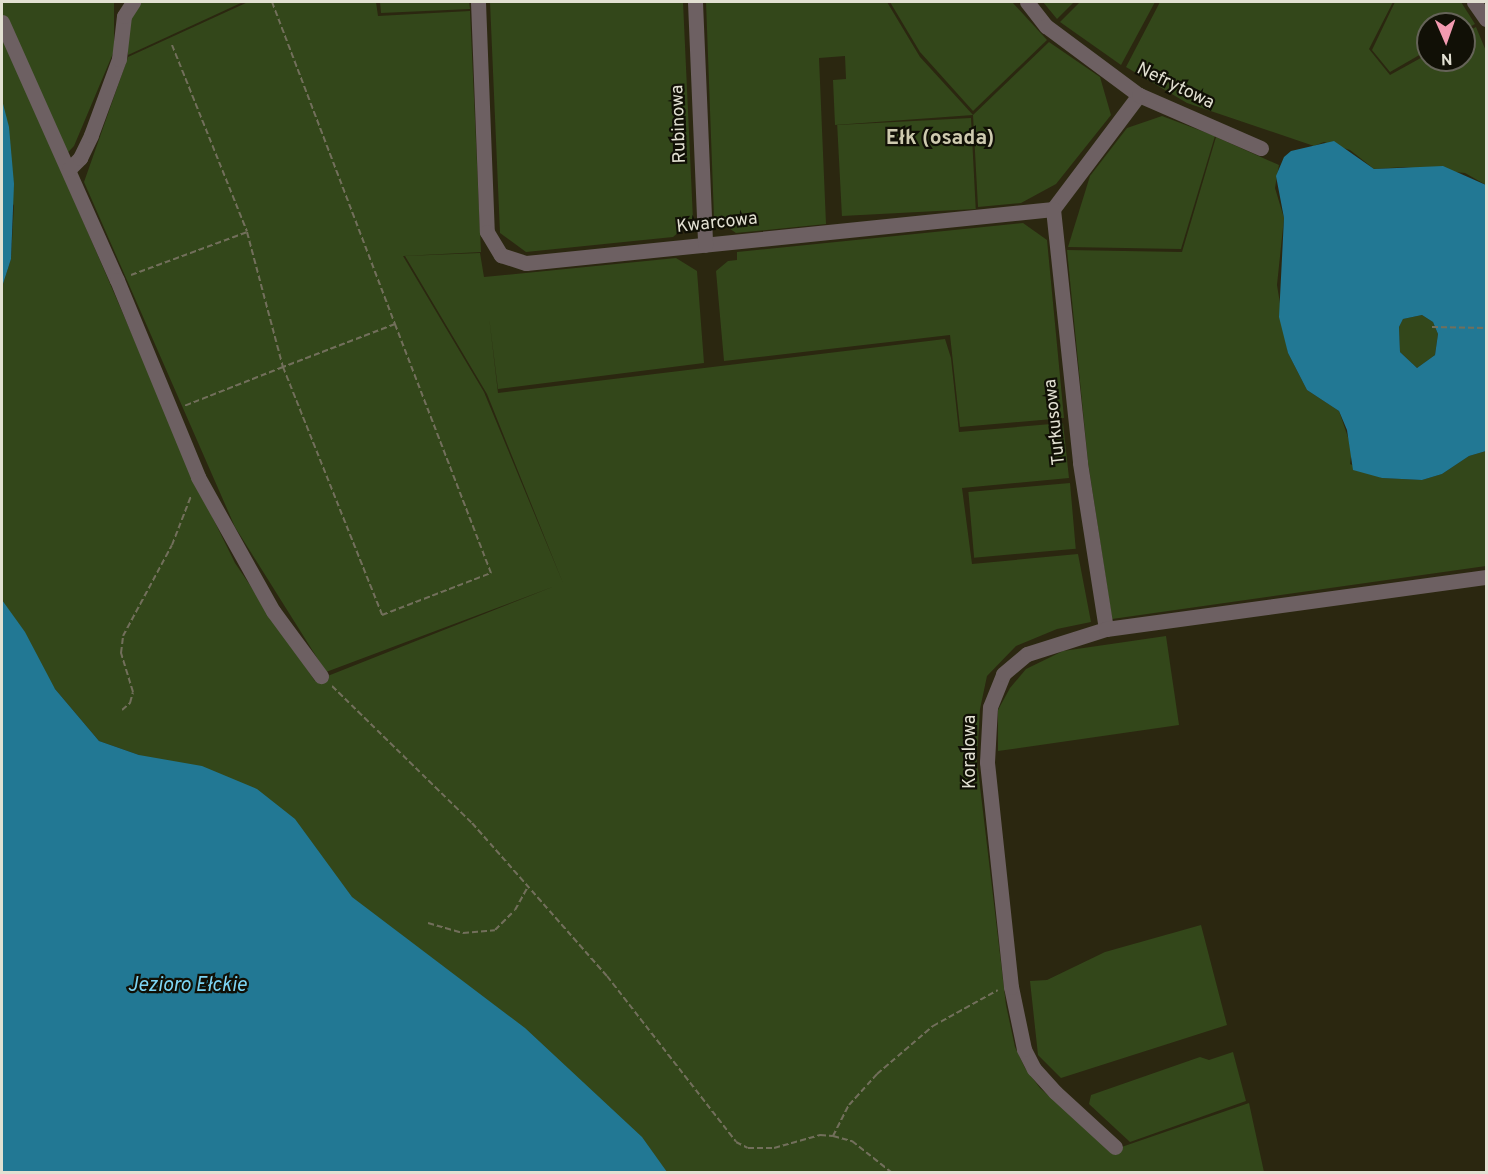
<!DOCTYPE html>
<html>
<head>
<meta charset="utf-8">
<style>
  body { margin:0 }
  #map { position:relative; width:1488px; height:1174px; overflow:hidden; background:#2b2710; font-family:Overpass,sans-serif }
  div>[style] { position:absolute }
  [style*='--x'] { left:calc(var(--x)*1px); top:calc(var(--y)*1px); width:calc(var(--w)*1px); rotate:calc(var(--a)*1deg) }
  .green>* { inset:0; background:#33471a; transform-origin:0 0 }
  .water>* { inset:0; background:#227894 }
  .path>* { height:2px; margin-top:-1px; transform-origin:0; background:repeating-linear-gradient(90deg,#726f5b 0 6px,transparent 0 9px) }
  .minor>* { height:15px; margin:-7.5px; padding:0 7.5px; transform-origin:7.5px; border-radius:7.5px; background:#6d6062 }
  span { translate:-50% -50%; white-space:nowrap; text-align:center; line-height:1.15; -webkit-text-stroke:4.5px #111006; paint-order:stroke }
  .street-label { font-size:18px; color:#e2e0d2 }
  .water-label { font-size:20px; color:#7dd4f4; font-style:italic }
  .quarter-label { font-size:21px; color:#cecaaf; font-weight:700 }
  .frame { position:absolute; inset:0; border:3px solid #e2e0d2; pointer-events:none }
  .north { position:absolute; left:1416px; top:12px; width:60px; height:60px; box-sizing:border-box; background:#111006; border:2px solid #656358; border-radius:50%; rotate:178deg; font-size:16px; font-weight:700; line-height:24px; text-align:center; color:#e2e0d2 }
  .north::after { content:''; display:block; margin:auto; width:21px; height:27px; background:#f29ab0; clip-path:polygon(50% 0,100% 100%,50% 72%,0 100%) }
</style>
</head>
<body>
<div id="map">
  <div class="green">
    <div style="clip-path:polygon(2px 2px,114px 2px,114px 51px,74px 146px,58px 163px,199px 490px,235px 563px,315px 681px,555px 586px,326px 672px,235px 527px,84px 182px,128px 57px,248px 2px,376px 2px,378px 16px,470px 11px,481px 252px,403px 256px,484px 392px,563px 583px,487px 394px,405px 256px,480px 253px,484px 277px,676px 258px,697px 271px,704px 363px,498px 389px,489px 317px,498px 393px,945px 339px,951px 358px,959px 432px,1063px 423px,1069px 478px,962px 488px,972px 564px,1078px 554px,1091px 622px,1057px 629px,1016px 646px,987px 676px,980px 709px,977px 761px,1006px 1005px,1015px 1047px,1025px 1068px,1040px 1088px,1110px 1151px,1249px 1103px,1264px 1172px,650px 1172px,139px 755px,99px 741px,55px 689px,2px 647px,2px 287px,11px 259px,14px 205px,2px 197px)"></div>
    <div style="clip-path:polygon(142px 2px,243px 2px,128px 55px,128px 19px)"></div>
    <div style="clip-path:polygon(380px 2px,469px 2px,470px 9px,381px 13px)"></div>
    <div style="clip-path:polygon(490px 2px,683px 2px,693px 220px,673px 237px,526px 252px,500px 233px)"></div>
    <div style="clip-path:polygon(706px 2px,887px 2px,920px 57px,973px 115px,1049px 42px,1100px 77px,1111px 115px,1056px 184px,1021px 203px,978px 207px,973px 115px,835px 125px,833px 80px,846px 79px,845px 56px,819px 58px,826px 224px,736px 233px,714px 218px)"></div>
    <div style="clip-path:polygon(890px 2px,1012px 2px,1047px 40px,973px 111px,920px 52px)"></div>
    <div style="clip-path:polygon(1043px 2px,1074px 2px,1057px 19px)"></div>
    <div style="clip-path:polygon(1080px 2px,1155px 2px,1121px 65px,1060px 22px)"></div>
    <div style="clip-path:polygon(1160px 2px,1393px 2px,1369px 49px,1390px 75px,1428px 54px,1428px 60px,1464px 60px,1464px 33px,1476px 27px,1486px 51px,1486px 185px,1465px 173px,1404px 167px,1374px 169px,1350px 150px,1324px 142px,1314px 146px,1187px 103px,1126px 67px)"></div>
    <div style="clip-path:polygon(1395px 2px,1461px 2px,1475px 24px,1464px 30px,1464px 24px,1428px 24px,1428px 50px,1390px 72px,1372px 50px)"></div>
    <div style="clip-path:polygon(1162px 116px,1215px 136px,1181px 249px,1068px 247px,1090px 176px,1127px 128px)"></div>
    <div style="left:971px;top:118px;width:91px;height:134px;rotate:87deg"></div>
    <div style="clip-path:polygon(1216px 137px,1279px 165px,1275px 188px,1284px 218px,1277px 285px,1288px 353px,1307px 390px,1339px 411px,1352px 449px,1350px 464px,1382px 478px,1422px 480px,1442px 474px,1469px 456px,1486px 451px,1486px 566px,1112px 619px,1088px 462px,1067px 250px,1182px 252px)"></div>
    <div style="clip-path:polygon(1023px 223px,1047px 240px,1064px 418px,960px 427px,950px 335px,724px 361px,716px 271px,728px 261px,737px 260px,737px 252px)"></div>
    <div style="clip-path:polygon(1422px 315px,1433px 322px,1438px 334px,1435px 355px,1417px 368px,1400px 352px,1399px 327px,1403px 319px)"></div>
    <div style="left:1070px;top:483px;width:66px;height:102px;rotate:85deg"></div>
    <div style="clip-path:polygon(1166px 636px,1179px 725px,998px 751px,998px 710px,1010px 688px,1026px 669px,1063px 651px)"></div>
    <div style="clip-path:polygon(1201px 925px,1227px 1025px,1061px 1078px,1038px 1055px,1030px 981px,1047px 980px,1105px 952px)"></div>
    <div style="clip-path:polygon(1233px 1052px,1246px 1101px,1130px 1142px,1089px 1104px,1091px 1095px,1200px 1057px,1209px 1060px)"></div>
  </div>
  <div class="water">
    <div style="clip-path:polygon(2px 100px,9px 127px,14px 184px,11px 259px,2px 287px)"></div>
    <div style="clip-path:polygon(evenodd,1334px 141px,1374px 169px,1443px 166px,1486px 185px,1486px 451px,1469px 456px,1442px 474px,1422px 480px,1382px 478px,1353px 470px,1347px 430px,1339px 411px,1307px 390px,1288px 353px,1279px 317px,1284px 218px,1276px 176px,1284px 157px,1291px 151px,1334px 141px,1422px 315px,1433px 322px,1438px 334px,1435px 355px,1417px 368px,1400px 352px,1399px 327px,1403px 319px,1422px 315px)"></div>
    <div style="clip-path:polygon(2px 600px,25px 632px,55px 689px,99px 741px,139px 755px,202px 766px,257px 789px,295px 819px,352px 897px,525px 1028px,642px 1137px,667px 1172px,2px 1172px)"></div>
  </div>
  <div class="path">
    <div style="--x:272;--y:2;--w:345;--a:69.1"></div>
    <div style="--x:172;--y:45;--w:201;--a:68.1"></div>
    <div style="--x:131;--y:275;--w:124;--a:-20.3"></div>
    <div style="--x:247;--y:232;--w:140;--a:75.1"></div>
    <div style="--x:283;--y:367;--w:267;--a:68.2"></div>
    <div style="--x:382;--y:615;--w:117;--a:-21.1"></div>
    <div style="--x:491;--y:573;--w:267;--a:-111.1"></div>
    <div style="--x:395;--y:324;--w:120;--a:159"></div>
    <div style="--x:283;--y:367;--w:106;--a:158.5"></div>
    <div style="--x:1432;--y:327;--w:54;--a:1.1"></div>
    <div style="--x:332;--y:686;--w:196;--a:44.4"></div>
    <div style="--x:472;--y:823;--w:204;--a:48.6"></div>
    <div style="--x:607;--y:976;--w:210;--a:52.1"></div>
    <div style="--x:736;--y:1142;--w:13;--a:27"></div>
    <div style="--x:748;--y:1148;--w:26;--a:0"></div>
    <div style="--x:774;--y:1148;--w:48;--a:-15.8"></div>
    <div style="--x:820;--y:1135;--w:13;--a:4"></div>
    <div style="--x:833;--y:1136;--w:20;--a:15"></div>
    <div style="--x:852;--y:1141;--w:50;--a:38.5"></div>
    <div style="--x:122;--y:710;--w:11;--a:-41"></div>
    <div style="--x:130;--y:703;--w:11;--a:-75"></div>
    <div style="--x:133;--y:692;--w:41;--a:-107.1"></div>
    <div style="--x:121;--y:653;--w:17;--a:-83"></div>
    <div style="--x:123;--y:636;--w:103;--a:-61.7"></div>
    <div style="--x:172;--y:545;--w:53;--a:-68.8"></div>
    <div style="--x:428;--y:923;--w:36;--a:16"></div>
    <div style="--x:463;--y:933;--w:32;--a:-5"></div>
    <div style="--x:495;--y:930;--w:28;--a:-45"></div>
    <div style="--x:515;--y:910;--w:26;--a:-61"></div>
    <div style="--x:833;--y:1136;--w:35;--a:-63"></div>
    <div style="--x:849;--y:1105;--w:42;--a:-47.9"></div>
    <div style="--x:877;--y:1074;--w:74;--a:-40.6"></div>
    <div style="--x:933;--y:1026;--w:74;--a:-29"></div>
  </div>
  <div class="minor">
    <div style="--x:478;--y:2;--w:230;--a:87.8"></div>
    <div style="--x:487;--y:232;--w:27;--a:59"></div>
    <div style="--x:501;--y:255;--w:26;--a:18"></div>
    <div style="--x:526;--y:263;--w:530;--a:-5.85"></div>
    <div style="--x:1053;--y:209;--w:143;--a:-53"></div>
    <div style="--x:695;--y:2;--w:243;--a:87.6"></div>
    <div style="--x:1027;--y:2;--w:31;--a:52"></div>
    <div style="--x:1046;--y:26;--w:116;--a:36.6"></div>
    <div style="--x:1139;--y:95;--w:133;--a:23.5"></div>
    <div style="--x:1474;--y:2;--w:21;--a:55"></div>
    <div style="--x:2;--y:22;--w:282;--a:66"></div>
    <div style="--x:117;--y:280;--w:213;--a:67.6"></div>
    <div style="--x:198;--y:477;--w:154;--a:60.8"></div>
    <div style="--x:273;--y:611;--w:81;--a:53.6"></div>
    <div style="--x:69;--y:169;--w:16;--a:-45"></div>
    <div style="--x:80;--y:158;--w:25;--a:-64"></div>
    <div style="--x:91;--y:135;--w:81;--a:-69.8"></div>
    <div style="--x:119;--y:59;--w:43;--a:-83.4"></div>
    <div style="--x:124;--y:16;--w:17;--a:-57"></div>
    <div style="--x:1053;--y:209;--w:255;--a:83.9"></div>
    <div style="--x:1080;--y:463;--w:168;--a:81.1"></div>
    <div style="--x:1115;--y:1147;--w:81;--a:-137.5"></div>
    <div style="--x:1055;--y:1092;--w:31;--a:-132"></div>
    <div style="--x:1034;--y:1069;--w:22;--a:-117"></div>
    <div style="--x:1024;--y:1049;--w:63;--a:-101.8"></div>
    <div style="--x:1011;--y:987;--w:226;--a:-96.1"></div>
    <div style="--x:987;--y:762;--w:55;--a:-86.9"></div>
    <div style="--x:990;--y:707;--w:35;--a:-68"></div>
    <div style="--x:1003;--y:674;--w:31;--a:-40"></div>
    <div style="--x:1027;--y:654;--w:83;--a:-17.6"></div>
    <div style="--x:1106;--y:629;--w:384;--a:-7.8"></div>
  </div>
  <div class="street-label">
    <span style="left:1175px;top:87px;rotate:26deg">Nefrytowa</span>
    <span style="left:680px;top:124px;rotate:-92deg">Rubinowa</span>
    <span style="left:717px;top:224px;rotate:-6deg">Kwarcowa</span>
    <span style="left:1056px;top:422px;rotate:-96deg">Turkusowa</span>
    <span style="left:971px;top:752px;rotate:-90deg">Koralowa</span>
  </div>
  <div class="water-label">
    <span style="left:187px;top:986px">Jezioro Ełckie</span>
  </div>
  <div class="quarter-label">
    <span style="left:940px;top:139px">Ełk (osada)</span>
  </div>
  <div class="frame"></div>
  <div class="north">N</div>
</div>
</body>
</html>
